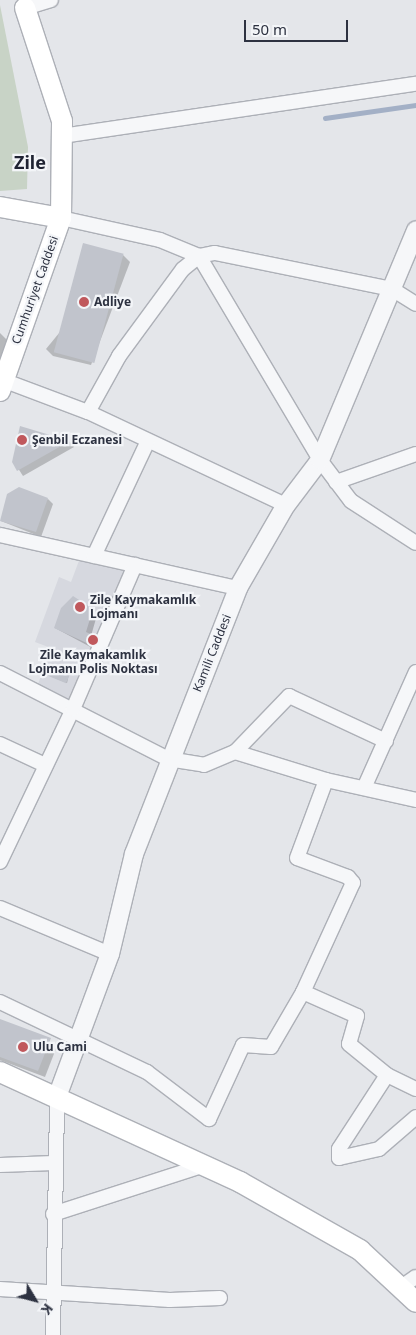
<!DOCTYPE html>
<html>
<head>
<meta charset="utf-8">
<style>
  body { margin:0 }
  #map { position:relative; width:416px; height:1335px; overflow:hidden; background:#e4e6ea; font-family:"Noto Sans",sans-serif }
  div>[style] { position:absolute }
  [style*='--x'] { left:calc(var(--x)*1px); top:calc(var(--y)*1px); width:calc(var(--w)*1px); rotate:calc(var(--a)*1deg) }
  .built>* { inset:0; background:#d6d8df }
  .green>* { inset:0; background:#c8d3c6 }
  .shadow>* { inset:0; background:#0003 }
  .stream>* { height:4.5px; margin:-2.25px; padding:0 2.25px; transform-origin:2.25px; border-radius:2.25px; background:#a3b0c6 }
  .building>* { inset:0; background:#c1c4cc; transform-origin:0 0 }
  .roads { filter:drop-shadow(1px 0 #adb0b7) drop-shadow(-1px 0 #adb0b7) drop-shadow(0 1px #adb0b7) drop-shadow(0 -1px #adb0b7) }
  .minor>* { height:14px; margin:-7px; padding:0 7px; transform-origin:7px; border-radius:7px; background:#f6f7f9 }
  .tertiary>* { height:18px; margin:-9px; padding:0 9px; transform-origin:9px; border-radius:9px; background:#f6f7f9 }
  .secondary>* { height:20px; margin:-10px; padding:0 10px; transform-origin:10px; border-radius:10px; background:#fff }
  .dots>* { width:14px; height:14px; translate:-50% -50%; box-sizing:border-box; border:2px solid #f3f5f8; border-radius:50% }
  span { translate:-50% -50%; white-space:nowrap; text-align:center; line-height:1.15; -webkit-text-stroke:4.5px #f3f5f8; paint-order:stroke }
  .street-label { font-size:12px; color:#2d3241 }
  .poi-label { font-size:12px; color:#2d3241; font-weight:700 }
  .left { translate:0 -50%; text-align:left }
  .district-label { font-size:18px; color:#1f2332; font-weight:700 }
  .north { position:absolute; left:10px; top:1275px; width:50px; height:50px; -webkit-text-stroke:4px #f3f5f8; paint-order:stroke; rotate:127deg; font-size:14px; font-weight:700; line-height:20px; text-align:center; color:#2d3241 }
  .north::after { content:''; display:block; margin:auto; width:18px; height:22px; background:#2d3241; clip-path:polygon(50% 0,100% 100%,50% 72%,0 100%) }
  .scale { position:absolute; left:244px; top:20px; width:104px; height:22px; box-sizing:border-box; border:2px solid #2d3241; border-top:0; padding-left:6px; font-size:15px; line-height:18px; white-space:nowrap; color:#2d3241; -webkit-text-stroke:4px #f3f5f8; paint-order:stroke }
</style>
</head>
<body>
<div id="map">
  <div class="built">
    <div style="clip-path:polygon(80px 558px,128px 567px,71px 704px,37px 687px,51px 648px,35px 642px,59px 577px,71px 582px)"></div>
  </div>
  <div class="green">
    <div style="clip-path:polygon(0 5px,28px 147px,27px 189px,0 191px)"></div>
  </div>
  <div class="shadow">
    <div style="clip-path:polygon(123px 255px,130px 262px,91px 365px,53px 356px,46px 349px)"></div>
    <div style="clip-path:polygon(0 333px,7px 340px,0 363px)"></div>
    <div style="clip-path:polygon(21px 428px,70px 442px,74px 447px,23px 476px,14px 462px)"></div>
    <div style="clip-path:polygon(48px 499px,53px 504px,41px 537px,1px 521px)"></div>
    <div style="clip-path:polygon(92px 610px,97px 615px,91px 636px,99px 642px,96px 650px,55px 628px)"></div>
    <div style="clip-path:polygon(69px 674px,67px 683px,50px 676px)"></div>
    <div style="clip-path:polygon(0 1020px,57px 1046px,45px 1077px,0 1060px)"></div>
  </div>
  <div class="stream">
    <div style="--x:325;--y:118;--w:92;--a:-8.1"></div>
  </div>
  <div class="building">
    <div style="left:83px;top:243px;width:42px;height:113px;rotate:15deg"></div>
    <div style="clip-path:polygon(20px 426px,70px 441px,17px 471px,12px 462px)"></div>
    <div style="clip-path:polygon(19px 487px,48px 498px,36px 532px,0 521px,7px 494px)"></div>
    <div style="clip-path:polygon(73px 596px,93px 609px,86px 632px,95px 636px,91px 645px,54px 628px,61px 608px)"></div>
    <div style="left:51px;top:665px;width:21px;height:11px;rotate:23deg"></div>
    <div style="clip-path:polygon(0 1019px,51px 1038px,38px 1071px,0 1057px)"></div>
  </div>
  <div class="roads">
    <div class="minor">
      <div style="--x:25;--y:8;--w:27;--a:-17"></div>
      <div style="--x:62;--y:136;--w:358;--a:-8.4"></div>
      <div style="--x:61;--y:218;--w:101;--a:12.5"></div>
      <div style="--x:160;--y:240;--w:42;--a:22.3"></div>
      <div style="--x:199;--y:256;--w:16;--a:-11"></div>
      <div style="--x:215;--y:253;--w:181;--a:11.5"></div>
      <div style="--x:392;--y:289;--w:28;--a:32"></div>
      <div style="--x:199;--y:256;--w:237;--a:59.3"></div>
      <div style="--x:320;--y:460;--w:51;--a:52.9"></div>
      <div style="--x:351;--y:501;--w:77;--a:32.9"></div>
      <div style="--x:0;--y:379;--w:94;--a:20.6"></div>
      <div style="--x:88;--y:412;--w:219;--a:25.2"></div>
      <div style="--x:88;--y:412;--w:64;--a:-61"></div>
      <div style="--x:119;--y:356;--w:108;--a:-53.7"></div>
      <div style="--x:183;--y:269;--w:21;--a:-39"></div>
      <div style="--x:336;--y:482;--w:85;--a:-19.3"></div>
      <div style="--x:0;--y:535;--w:244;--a:12.6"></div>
      <div style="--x:94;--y:556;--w:125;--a:-64.9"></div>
      <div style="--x:0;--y:673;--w:189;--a:27.1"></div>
      <div style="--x:168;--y:759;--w:36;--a:9"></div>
      <div style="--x:204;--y:765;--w:34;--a:-23"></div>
      <div style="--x:235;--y:752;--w:95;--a:17.1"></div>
      <div style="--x:326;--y:780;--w:92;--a:12.5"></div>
      <div style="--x:0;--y:744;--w:50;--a:25"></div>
      <div style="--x:235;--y:752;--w:78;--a:-46"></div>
      <div style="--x:289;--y:696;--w:107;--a:24.9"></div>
      <div style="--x:364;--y:788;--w:127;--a:-65.9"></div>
      <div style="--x:0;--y:862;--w:170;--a:-64.5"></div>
      <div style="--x:73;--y:709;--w:157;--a:-66.7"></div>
      <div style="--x:0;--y:908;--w:119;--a:22.7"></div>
      <div style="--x:303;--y:992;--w:59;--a:24"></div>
      <div style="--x:357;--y:1016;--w:29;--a:106"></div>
      <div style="--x:349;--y:1044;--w:49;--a:39.2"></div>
      <div style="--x:387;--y:1075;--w:32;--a:26"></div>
      <div style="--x:0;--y:1002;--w:163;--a:25.5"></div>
      <div style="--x:147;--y:1072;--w:78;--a:37.2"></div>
      <div style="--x:209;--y:1119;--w:81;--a:-65.3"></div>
      <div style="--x:243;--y:1045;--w:28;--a:4"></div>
      <div style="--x:271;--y:1047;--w:64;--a:-59.8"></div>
      <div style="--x:303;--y:992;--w:120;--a:-65.4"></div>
      <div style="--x:353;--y:883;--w:8;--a:-130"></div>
      <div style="--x:348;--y:877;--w:54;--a:-159.6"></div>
      <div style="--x:297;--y:858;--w:83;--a:-69.6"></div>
      <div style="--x:387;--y:1075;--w:88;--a:123"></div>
      <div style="--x:339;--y:1149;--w:9;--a:90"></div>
      <div style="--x:339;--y:1158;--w:41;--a:-12.7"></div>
      <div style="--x:379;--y:1149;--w:49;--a:-40.9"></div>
      <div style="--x:0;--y:1165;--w:54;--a:-2.1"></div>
      <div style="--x:53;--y:1214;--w:160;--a:-17.9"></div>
      <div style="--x:400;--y:1288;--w:19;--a:-35"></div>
      <div style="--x:0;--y:1289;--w:170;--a:3.7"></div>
      <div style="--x:170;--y:1300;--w:50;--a:-2.3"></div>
      <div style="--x:53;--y:1335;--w:238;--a:-89"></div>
    </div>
    <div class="tertiary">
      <div style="--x:57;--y:1097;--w:153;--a:-69.7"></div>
      <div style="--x:110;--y:954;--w:103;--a:-76.5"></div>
      <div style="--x:134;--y:854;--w:286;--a:-68.6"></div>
      <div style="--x:238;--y:588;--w:96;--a:-60"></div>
      <div style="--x:286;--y:505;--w:56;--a:-52.9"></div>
      <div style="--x:320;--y:460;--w:249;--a:-67.3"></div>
    </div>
    <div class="secondary">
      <div style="--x:0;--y:207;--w:62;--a:10.2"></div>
      <div style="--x:0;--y:391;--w:183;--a:-70.6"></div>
      <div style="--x:61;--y:218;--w:97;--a:-89.4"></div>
      <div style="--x:62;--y:121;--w:119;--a:-108.1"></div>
      <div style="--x:0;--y:1072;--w:264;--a:24.6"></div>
      <div style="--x:240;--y:1182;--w:138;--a:29.5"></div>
      <div style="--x:360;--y:1250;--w:76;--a:42.9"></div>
    </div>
  </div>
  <div class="dots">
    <div style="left:84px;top:302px;background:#c0585c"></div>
    <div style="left:22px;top:440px;background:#c0585c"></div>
    <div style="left:80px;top:607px;background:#c0585c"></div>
    <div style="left:93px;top:640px;background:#c0585c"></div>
    <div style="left:23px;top:1047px;background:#c0585c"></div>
  </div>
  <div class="street-label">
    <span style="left:35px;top:290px;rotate:-70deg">Cumhuriyet Caddesi</span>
    <span style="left:212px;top:653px;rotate:-68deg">Kamili Caddesi</span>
  </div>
  <div class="poi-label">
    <span class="left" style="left:94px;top:302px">Adliye</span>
    <span class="left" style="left:32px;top:440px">Şenbil Eczanesi</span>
    <span class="left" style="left:90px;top:607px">Zile Kaymakamlık<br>Lojmanı</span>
    <span style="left:93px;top:662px">Zile Kaymakamlık<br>Lojmanı Polis Noktası</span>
    <span class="left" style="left:33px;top:1047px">Ulu Cami</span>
  </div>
  <div class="district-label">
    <span style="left:30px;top:162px">Zile</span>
  </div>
  <div class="north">K</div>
  <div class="scale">50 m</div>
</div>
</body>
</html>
